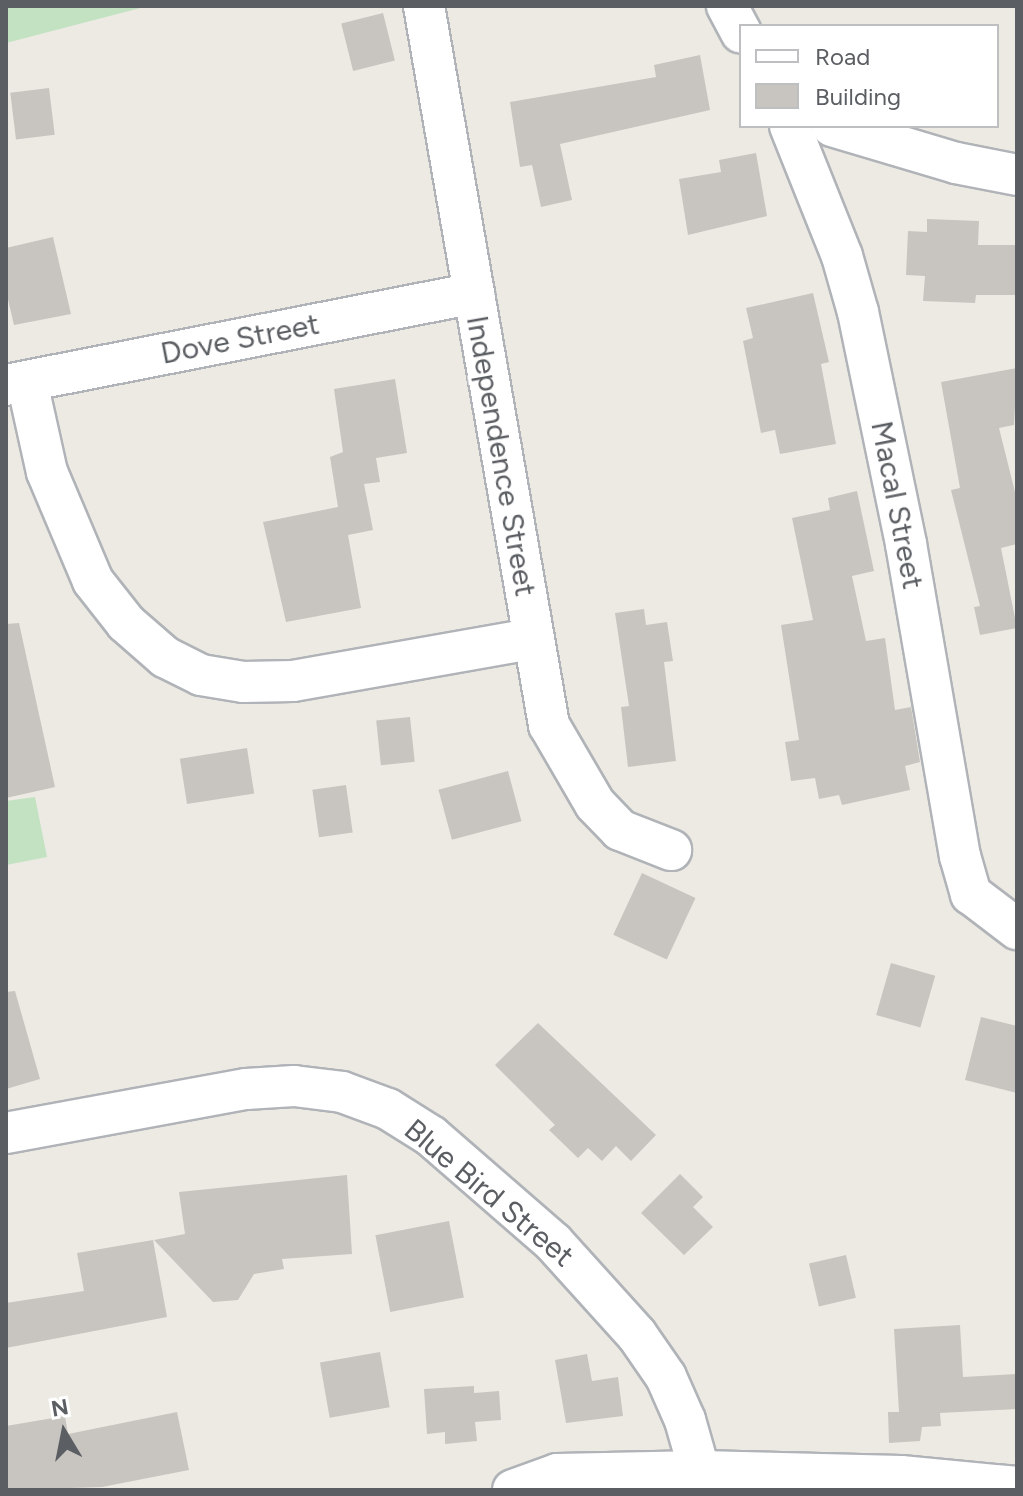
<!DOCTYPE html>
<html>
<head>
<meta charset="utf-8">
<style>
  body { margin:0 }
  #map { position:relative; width:1023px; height:1496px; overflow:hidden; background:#eceae3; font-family:Figtree,sans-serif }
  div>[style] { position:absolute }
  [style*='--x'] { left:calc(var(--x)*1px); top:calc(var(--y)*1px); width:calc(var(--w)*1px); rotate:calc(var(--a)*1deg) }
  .green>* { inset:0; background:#c2e2c2 }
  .building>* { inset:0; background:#c8c5c0; transform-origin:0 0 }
  .roads { filter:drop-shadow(2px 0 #b0b3b7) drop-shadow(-2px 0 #b0b3b7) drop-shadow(0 2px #b0b3b7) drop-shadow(0 -2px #b0b3b7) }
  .minor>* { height:40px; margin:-20px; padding:0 20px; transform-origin:20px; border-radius:20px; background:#fff }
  span { translate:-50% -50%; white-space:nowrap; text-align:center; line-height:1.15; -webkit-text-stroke:7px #fff; paint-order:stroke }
  .street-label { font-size:30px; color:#5b5e62 }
  .frame { position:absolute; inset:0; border:8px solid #5b5e62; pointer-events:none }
  .legend { position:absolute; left:739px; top:24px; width:260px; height:104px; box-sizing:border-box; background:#fff; border:2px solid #bdbfc0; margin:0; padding:10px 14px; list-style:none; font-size:24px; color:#5b5e62 }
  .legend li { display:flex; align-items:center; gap:16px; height:40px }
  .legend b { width:40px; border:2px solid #bdbfc0 }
  .north { position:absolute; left:24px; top:1392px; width:80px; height:80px; -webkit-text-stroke:6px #fff; paint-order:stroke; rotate:350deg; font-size:22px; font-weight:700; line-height:32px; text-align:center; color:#5b5e62 }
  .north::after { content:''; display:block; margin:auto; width:28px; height:36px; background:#5b5e62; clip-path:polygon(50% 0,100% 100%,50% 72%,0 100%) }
</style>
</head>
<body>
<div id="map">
  <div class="green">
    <div style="clip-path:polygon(6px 6px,148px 6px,6px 43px)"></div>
    <div style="clip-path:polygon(35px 797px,47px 857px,6px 865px,6px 801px)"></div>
  </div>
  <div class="building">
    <div style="left:383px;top:13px;width:49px;height:43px;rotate:76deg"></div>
    <div style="clip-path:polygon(700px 55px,710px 110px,560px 144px,572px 200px,541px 207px,532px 165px,520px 167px,510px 102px,656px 77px,654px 65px)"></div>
    <div style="left:49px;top:88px;width:47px;height:39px;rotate:83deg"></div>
    <div style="clip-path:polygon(756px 153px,767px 216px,688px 235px,679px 179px,721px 172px,719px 160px)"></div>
    <div style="clip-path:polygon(927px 219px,979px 221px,978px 245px,1017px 245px,1017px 295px,976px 295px,975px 303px,923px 301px,925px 276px,906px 275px,908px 231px,927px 232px)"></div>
    <div style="clip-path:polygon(53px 237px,71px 314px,14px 325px,6px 291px,6px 248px)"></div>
    <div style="clip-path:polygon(813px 293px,829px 362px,821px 364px,836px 444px,780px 454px,775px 430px,761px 433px,743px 341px,753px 338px,746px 308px)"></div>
    <div style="clip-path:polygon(1017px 368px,1014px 425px,999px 428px,1017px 500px,1017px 544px,1001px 548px,1017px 628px,980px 635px,974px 607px,980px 606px,951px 490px,960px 488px,941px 382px)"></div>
    <div style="clip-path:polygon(395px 379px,407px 453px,376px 458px,380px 482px,364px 484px,373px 530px,348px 535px,361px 608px,286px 622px,263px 522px,338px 507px,330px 457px,343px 452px,334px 389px)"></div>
    <div style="clip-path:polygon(857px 491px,874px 571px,852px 576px,866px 641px,885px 638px,895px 710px,911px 707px,920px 762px,905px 766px,910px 790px,842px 805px,839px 795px,819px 799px,815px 778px,791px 781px,785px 742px,799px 740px,781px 625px,813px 620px,792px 518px,830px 510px,828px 498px)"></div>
    <div style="clip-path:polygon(644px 609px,646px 625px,667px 622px,673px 661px,664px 662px,676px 761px,628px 767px,621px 707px,629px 706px,615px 613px)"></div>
    <div style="clip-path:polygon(19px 623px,55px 787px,6px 798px,6px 624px)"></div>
    <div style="left:410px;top:717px;width:45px;height:34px;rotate:84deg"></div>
    <div style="left:247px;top:748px;width:46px;height:68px;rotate:81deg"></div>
    <div style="left:508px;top:771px;width:52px;height:72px;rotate:75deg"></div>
    <div style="left:346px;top:785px;width:48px;height:34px;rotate:82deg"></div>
    <div style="left:642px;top:873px;width:59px;height:68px;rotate:25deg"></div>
    <div style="left:891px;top:963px;width:46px;height:54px;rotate:16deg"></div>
    <div style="clip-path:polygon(15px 991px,40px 1079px,6px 1089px,6px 992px)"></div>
    <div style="clip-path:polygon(981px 1017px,1017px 1026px,1017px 1093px,965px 1080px)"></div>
    <div style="clip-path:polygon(538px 1023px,656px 1135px,631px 1161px,616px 1146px,602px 1161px,588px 1148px,578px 1158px,549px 1130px,555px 1125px,495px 1065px)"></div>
    <div style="clip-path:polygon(680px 1174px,703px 1197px,693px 1207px,713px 1227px,684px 1255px,641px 1213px)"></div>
    <div style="clip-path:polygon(347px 1175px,352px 1254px,282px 1259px,284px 1269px,254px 1274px,238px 1300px,213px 1302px,154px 1240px,185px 1234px,179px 1192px)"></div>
    <div style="left:449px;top:1221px;width:78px;height:75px;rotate:79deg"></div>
    <div style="clip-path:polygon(153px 1240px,167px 1317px,6px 1348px,6px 1303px,84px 1291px,77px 1253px)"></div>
    <div style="left:846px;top:1255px;width:44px;height:38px;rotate:77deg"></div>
    <div style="clip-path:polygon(960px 1325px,963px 1377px,1017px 1374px,1017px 1409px,940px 1413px,941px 1426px,922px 1427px,920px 1441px,889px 1443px,888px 1412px,899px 1412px,894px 1329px)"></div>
    <div style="left:380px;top:1352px;width:56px;height:61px;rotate:80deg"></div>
    <div style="clip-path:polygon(587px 1354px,592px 1381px,618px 1377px,623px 1416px,566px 1423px,555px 1360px)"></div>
    <div style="clip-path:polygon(474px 1386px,474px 1393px,499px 1391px,501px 1420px,475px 1422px,477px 1441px,445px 1444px,445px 1432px,427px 1434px,424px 1389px)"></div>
    <div style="clip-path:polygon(177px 1412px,189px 1470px,102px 1487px,6px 1490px,6px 1426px,65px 1416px,68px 1434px)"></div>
  </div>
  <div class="roads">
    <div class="minor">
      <div style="--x:424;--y:6;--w:730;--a:80.14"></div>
      <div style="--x:549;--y:725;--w:91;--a:59.8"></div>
      <div style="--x:595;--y:804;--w:36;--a:46"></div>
      <div style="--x:620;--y:830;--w:55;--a:21.4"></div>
      <div style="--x:727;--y:6;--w:30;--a:62"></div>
      <div style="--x:790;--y:126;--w:140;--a:68.2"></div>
      <div style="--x:842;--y:256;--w:58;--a:74.1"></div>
      <div style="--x:858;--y:312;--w:237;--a:78.3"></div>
      <div style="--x:906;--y:544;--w:317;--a:80.2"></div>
      <div style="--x:960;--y:856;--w:40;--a:74"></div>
      <div style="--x:971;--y:894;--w:58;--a:37.3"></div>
      <div style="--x:832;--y:126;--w:129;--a:16.6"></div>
      <div style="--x:956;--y:163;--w:62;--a:11.1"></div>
      <div style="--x:27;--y:382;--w:92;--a:77.5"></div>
      <div style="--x:47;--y:472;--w:118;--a:67.1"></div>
      <div style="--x:93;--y:581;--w:53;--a:51.8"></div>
      <div style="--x:126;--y:623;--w:52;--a:41.1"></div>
      <div style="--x:165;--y:657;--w:40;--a:26.6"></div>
      <div style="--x:201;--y:675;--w:43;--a:9.5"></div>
      <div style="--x:243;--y:682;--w:50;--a:-1.1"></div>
      <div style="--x:293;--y:681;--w:243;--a:-10"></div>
      <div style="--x:6;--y:385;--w:477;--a:-11.1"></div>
      <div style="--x:6;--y:1133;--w:244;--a:-10.4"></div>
      <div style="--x:246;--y:1089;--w:48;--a:-3.6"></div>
      <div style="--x:294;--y:1086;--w:48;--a:7.1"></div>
      <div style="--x:342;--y:1092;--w:49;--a:20.3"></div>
      <div style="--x:388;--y:1109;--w:51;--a:32.1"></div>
      <div style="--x:431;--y:1136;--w:162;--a:41"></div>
      <div style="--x:553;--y:1242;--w:125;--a:47.9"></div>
      <div style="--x:637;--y:1335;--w:51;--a:55.4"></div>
      <div style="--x:666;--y:1377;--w:47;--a:66.2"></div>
      <div style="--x:685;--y:1420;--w:73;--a:74.1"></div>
      <div style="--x:513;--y:1490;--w:47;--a:-20"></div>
      <div style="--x:557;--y:1474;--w:144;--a:-1.2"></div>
      <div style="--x:701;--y:1471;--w:200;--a:1.4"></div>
      <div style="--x:901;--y:1476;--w:117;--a:5.4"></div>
    </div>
  </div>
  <div class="street-label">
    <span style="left:240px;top:339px;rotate:-11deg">Dove Street</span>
    <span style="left:501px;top:456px;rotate:80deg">Independence Street</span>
    <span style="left:897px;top:505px;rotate:79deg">Macal Street</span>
    <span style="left:489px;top:1193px;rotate:40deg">Blue Bird Street</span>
  </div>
  <div class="frame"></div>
  <ul class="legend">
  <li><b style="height:10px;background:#fff"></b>Road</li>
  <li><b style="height:22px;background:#c8c5c0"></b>Building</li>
  </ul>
  <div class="north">N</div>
</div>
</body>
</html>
